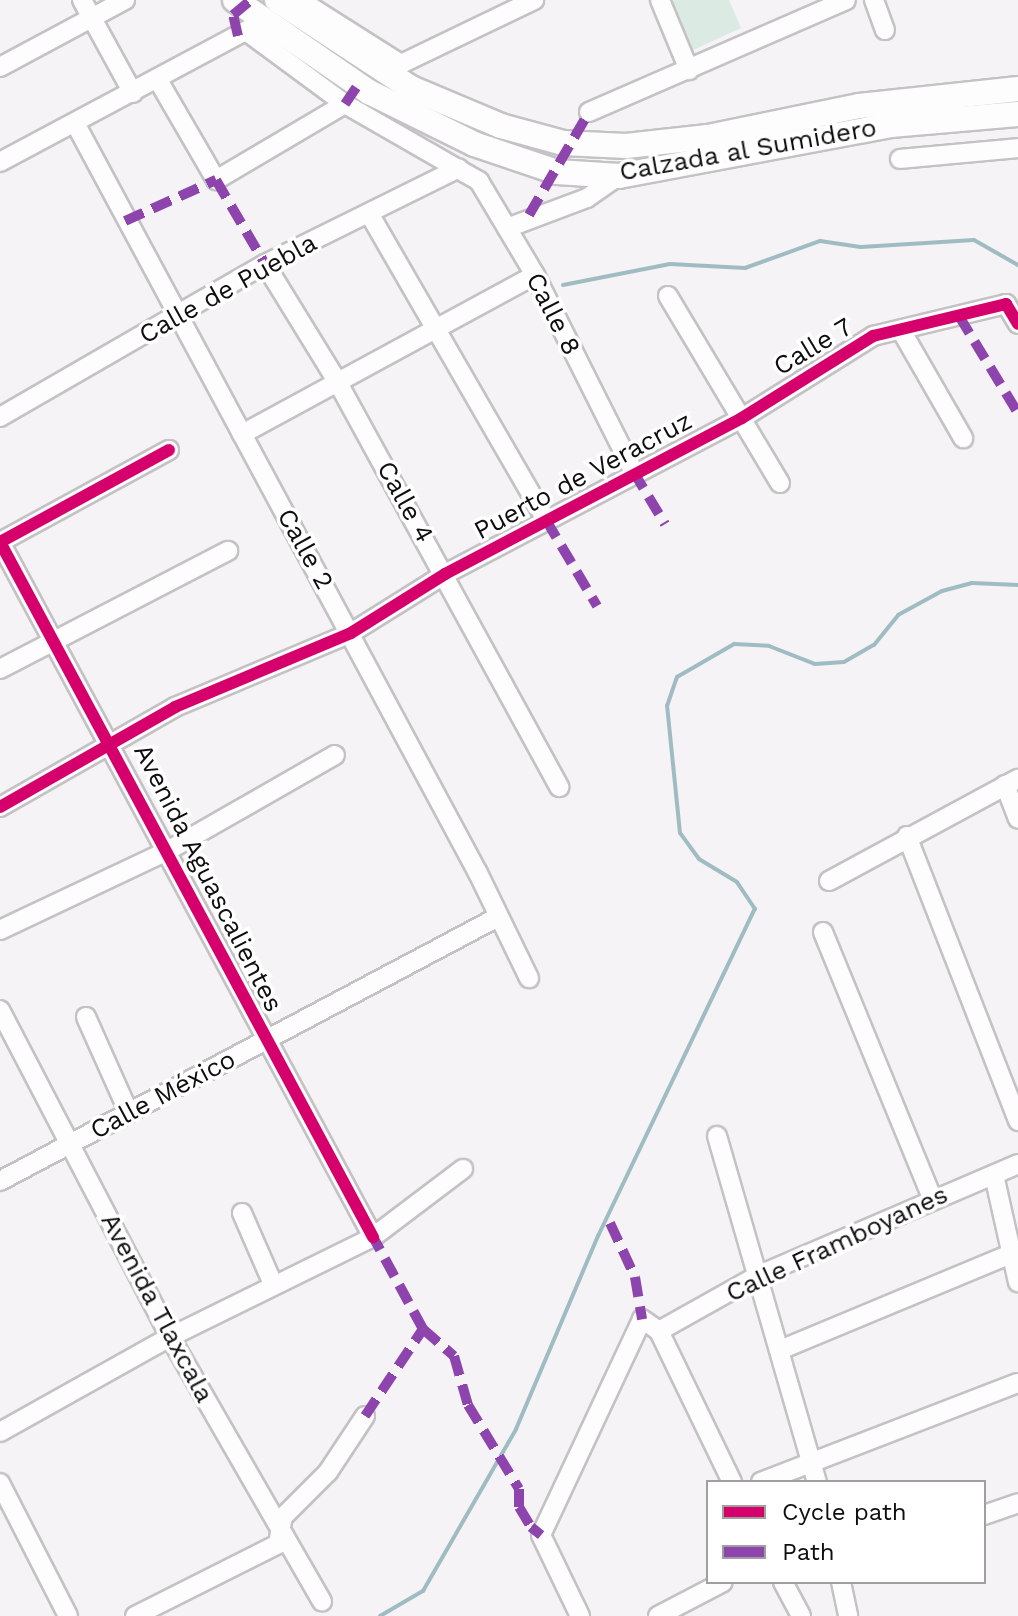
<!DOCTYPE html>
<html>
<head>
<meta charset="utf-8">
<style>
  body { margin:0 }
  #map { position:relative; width:1018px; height:1616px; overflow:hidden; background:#f5f3f5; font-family:"Work Sans",sans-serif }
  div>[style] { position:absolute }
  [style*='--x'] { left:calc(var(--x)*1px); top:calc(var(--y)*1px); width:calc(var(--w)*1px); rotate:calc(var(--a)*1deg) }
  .green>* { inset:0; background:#dbeae3 }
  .stream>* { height:4px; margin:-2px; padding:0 2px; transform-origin:2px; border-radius:2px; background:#a0bcc3 }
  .roads { filter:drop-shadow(2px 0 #c4c2c4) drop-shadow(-2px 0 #c4c2c4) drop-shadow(0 2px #c4c2c4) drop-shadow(0 -2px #c4c2c4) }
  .street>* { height:18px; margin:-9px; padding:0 9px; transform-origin:9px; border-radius:9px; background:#fefdfe }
  .secondary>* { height:24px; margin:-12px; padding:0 12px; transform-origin:12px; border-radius:12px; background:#fefdfe }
  .quiet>* { height:10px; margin-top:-5px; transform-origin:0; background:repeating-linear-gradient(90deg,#8e44ad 0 20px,transparent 0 30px) }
  .cycleway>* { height:12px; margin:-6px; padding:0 6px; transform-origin:6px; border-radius:6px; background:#d6006c }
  span { translate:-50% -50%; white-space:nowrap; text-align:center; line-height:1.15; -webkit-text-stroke:7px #fff; paint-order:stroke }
  .street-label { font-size:26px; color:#0f0e0f }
  .legend { position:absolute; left:706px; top:1480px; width:280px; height:104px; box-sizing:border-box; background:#fff; border:2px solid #9f9f9f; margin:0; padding:10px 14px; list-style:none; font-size:24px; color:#0f0e0f }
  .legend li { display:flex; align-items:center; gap:16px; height:40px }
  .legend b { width:40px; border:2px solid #9f9f9f }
</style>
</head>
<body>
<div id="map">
  <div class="green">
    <div style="clip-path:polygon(675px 0,729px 0,741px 28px,689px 52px,667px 4px)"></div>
  </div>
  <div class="stream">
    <div style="--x:563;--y:285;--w:109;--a:-11.1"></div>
    <div style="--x:670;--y:264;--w:75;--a:3.1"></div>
    <div style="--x:745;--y:268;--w:80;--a:-19.8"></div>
    <div style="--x:820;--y:241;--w:41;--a:8.3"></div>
    <div style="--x:861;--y:247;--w:113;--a:-3.5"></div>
    <div style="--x:974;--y:240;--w:51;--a:29.6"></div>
    <div style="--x:380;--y:1616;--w:50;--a:-30.2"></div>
    <div style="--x:423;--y:1591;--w:187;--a:-60.1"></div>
    <div style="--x:516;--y:1429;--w:210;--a:-67"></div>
    <div style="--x:598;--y:1236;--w:363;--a:-64.4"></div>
    <div style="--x:755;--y:909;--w:32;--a:-124"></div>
    <div style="--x:737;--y:882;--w:44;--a:-148.8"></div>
    <div style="--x:699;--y:859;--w:32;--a:-126"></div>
    <div style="--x:680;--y:833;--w:128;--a:-95.8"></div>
    <div style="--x:667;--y:706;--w:31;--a:-71"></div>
    <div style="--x:677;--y:677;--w:66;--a:-30.1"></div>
    <div style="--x:734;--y:644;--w:35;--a:3"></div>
    <div style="--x:769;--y:646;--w:49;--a:21.4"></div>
    <div style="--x:815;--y:664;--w:29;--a:-4"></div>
    <div style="--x:844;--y:662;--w:34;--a:-30"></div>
    <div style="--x:874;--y:645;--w:38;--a:-51"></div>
    <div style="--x:898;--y:615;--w:50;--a:-28.6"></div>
    <div style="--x:942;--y:591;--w:31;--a:-15"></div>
    <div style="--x:972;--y:583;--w:46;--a:2.5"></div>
  </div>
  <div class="roads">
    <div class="street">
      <div style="--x:82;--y:0;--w:106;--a:61.3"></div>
      <div style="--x:300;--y:0;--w:120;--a:32.4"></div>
      <div style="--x:401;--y:64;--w:148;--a:-25.7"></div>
      <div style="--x:660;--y:0;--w:76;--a:67.5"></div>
      <div style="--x:874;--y:0;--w:32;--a:70"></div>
      <div style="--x:246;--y:31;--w:123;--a:36.4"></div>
      <div style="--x:345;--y:104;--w:155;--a:29.9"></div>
      <div style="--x:479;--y:181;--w:109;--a:59.2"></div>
      <div style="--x:535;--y:275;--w:219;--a:63.4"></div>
      <div style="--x:0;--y:67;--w:142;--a:-28.2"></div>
      <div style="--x:158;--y:80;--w:116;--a:59.9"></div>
      <div style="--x:216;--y:180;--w:150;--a:-30.5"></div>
      <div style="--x:589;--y:112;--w:280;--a:-23.5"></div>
      <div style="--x:75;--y:123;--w:851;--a:61.75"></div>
      <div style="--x:478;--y:873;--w:117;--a:64.1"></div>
      <div style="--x:900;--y:159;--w:119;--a:-5.3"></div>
      <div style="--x:0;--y:162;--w:289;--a:-28.1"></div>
      <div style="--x:370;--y:215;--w:352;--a:60"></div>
      <div style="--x:507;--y:228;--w:85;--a:-20.6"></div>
      <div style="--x:587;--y:198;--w:39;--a:-35"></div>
      <div style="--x:265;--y:264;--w:137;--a:58.4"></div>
      <div style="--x:337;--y:381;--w:463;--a:61.3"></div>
      <div style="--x:668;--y:296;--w:218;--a:59.1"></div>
      <div style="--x:901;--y:330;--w:125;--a:60.1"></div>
      <div style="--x:0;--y:417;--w:306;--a:-30"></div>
      <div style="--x:265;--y:264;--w:216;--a:-26.3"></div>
      <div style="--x:242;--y:434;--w:333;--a:-28.5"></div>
      <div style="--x:169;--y:450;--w:192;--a:151.4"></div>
      <div style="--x:0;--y:542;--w:789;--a:61.78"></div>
      <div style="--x:0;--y:669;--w:257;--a:-27.4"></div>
      <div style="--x:1005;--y:785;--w:36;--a:69"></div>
      <div style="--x:0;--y:807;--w:202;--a:-29.7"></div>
      <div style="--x:175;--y:707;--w:191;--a:-22.8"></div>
      <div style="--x:351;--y:633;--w:111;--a:-32.1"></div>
      <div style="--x:445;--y:574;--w:335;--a:-27.7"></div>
      <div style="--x:742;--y:418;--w:155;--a:-32"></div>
      <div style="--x:873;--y:336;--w:137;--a:-13.5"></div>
      <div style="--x:1006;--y:304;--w:23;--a:59"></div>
      <div style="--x:907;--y:836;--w:306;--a:68.7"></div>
      <div style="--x:829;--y:881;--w:215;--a:-28.4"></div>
      <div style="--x:0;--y:930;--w:187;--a:-25.3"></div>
      <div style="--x:169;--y:850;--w:191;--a:-29.8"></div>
      <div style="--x:823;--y:932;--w:287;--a:67.7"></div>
      <div style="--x:0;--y:1010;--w:369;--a:62.5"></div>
      <div style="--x:170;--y:1337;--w:305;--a:60.1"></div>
      <div style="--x:86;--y:1017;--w:105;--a:65.9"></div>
      <div style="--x:717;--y:1136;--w:360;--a:73.9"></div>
      <div style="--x:994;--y:1175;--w:110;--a:77.4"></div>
      <div style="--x:0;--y:1181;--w:561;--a:-27.93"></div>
      <div style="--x:242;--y:1213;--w:77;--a:66.4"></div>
      <div style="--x:659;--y:1331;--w:112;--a:-29.3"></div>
      <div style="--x:757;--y:1276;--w:284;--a:-23.2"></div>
      <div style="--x:780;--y:1350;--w:258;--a:-22.6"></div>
      <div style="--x:0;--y:1432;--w:195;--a:-29.2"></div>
      <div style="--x:170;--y:1337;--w:226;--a:-26.2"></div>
      <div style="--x:373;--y:1237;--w:113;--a:-37.1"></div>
      <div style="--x:761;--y:1482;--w:275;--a:-21.1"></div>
      <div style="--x:0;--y:1483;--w:149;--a:62.9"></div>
      <div style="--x:984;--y:1515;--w:36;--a:-19"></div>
      <div style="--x:783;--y:1582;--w:38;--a:62"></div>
      <div style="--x:841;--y:1582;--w:35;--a:78"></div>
      <div style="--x:135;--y:1616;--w:160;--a:-26.7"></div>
      <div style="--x:278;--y:1544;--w:27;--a:-80"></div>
      <div style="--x:283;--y:1517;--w:64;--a:-45"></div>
      <div style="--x:328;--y:1472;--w:67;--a:-56.5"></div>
      <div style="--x:580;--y:1616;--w:90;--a:-115.7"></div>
      <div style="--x:541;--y:1535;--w:238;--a:-64.9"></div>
      <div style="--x:642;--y:1319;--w:21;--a:35"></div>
      <div style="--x:659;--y:1331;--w:168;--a:64.2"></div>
      <div style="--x:658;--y:1616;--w:73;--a:-27.6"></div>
    </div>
    <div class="secondary">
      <div style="--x:235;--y:0;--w:163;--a:34.5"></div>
      <div style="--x:369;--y:92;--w:117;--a:26.3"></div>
      <div style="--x:474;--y:144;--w:88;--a:18.6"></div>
      <div style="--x:557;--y:172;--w:62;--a:3.7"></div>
      <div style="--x:619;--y:176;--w:277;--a:-10.6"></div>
      <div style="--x:891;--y:125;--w:127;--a:-5"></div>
      <div style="--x:277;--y:0;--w:160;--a:33.3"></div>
      <div style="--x:411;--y:88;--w:98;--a:22.9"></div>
      <div style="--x:501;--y:126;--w:64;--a:15.3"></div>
      <div style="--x:563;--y:143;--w:63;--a:2.7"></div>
      <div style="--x:626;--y:146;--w:82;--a:-6.3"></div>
      <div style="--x:708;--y:137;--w:154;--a:-11.6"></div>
      <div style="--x:859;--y:106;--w:160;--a:-6.1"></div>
    </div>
  </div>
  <div class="quiet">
    <div style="--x:238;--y:36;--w:22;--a:-103"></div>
    <div style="--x:233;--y:15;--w:23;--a:-40"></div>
    <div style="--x:345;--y:104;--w:23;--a:-56"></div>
    <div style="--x:529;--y:215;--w:119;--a:-59.8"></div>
    <div style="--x:125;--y:221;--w:100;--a:-24.3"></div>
    <div style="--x:216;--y:180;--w:97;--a:59.7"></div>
    <div style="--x:959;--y:316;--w:114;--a:58.7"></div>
    <div style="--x:633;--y:471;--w:62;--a:58.9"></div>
    <div style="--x:546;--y:520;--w:100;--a:59.3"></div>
    <div style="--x:610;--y:1223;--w:60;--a:65.2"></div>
    <div style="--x:635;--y:1277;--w:43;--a:80.5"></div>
    <div style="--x:423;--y:1329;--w:41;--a:41.1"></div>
    <div style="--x:454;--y:1356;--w:51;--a:74.1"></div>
    <div style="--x:468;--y:1405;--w:98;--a:58.7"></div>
    <div style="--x:519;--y:1489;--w:18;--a:90"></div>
    <div style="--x:519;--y:1507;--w:23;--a:59"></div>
    <div style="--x:531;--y:1527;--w:13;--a:39"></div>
    <div style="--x:365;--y:1416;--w:105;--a:-56.3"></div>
    <div style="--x:423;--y:1329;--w:105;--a:-118.5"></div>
  </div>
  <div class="cycleway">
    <div style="--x:169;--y:450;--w:192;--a:151.4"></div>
    <div style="--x:0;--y:542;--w:789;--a:61.78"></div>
    <div style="--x:0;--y:807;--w:202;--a:-29.7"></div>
    <div style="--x:175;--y:707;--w:191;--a:-22.8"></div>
    <div style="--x:351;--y:633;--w:111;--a:-32.1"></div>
    <div style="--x:445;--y:574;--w:335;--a:-27.7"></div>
    <div style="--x:742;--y:418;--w:155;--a:-32"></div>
    <div style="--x:873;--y:336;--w:137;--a:-13.5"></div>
    <div style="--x:1006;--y:304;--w:23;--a:59"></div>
  </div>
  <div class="street-label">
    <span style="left:748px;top:150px;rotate:-10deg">Calzada al Sumidero</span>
    <span style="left:228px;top:289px;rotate:-29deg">Calle de Puebla</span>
    <span style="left:553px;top:314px;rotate:63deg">Calle 8</span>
    <span style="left:813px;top:347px;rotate:-31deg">Calle 7</span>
    <span style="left:583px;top:476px;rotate:-28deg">Puerto de Veracruz</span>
    <span style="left:405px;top:502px;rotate:61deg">Calle 4</span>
    <span style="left:305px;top:549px;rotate:61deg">Calle 2</span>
    <span style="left:208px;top:878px;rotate:63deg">Avenida Aguascalientes</span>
    <span style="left:163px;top:1095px;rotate:-28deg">Calle México</span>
    <span style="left:837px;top:1244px;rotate:-25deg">Calle Framboyanes</span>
    <span style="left:157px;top:1308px;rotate:62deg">Avenida Tlaxcala</span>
  </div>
  <ul class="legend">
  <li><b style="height:10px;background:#d6006c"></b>Cycle path</li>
  <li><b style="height:10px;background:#8e44ad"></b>Path</li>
  </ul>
</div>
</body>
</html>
